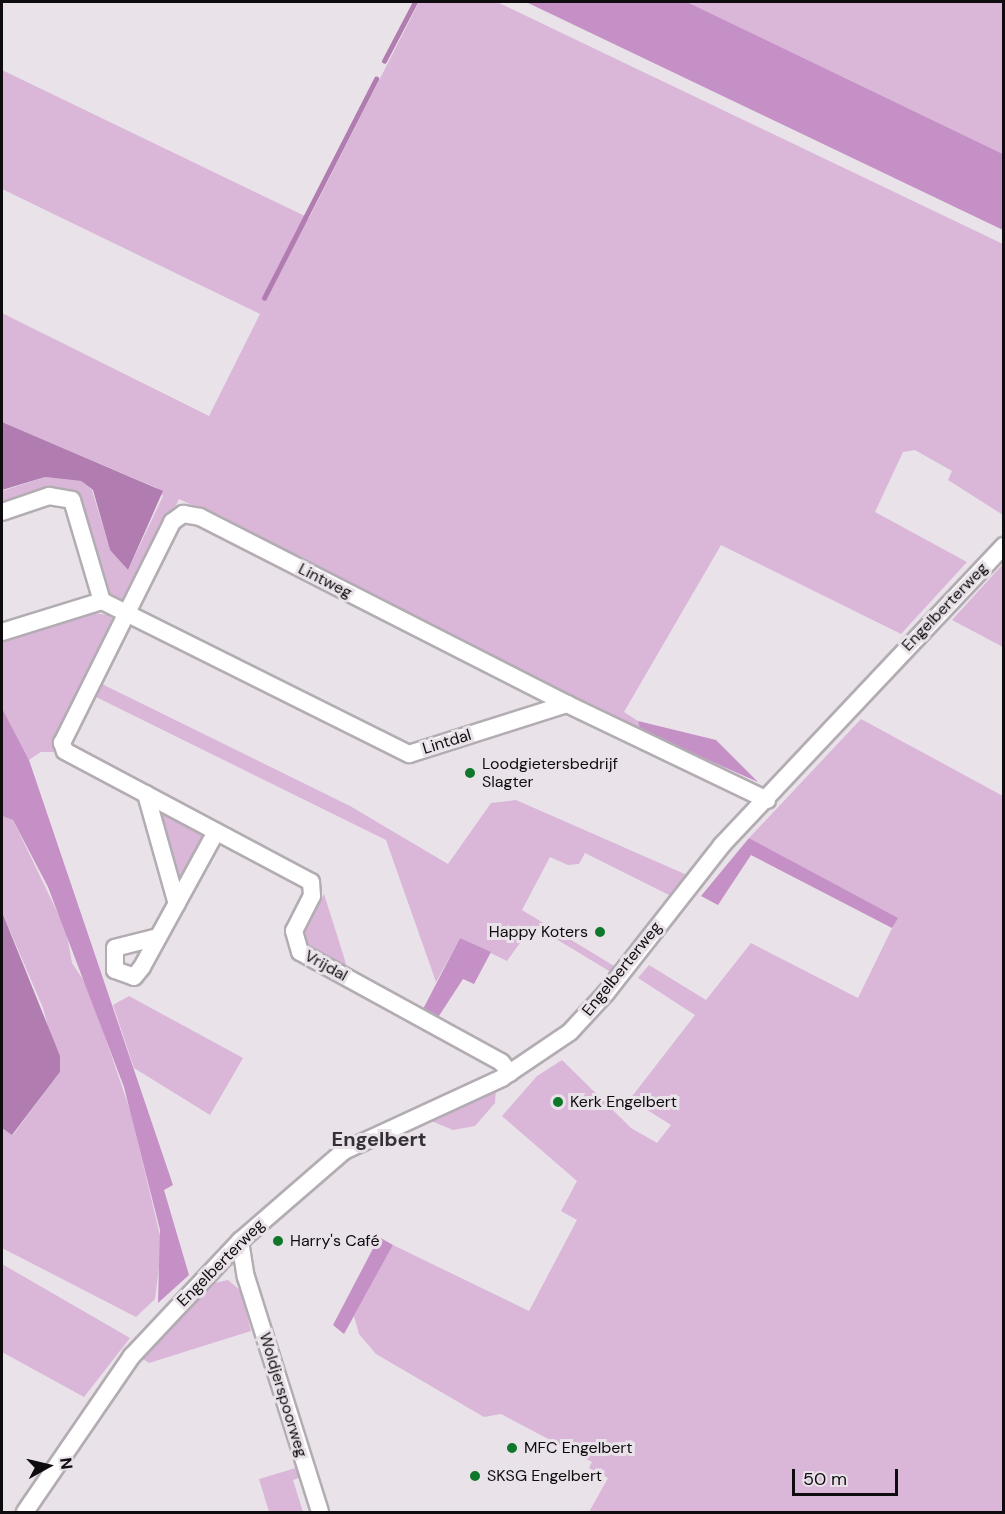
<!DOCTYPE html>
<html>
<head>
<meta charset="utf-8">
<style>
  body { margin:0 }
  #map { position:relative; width:1005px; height:1514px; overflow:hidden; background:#e9e3e9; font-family:"DM Sans",sans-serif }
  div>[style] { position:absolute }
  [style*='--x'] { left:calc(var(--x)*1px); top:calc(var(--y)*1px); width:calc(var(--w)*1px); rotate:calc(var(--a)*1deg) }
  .green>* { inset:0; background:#dab6d9 }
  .forest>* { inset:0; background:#c590c5 }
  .water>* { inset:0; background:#b17db1 }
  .stream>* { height:4.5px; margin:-2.25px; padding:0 2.25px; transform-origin:2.25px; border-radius:2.25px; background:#b17db1 }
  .roads { filter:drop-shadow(2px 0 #b3adb3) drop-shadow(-2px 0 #b3adb3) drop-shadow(0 2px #b3adb3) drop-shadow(0 -2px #b3adb3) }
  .minor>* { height:16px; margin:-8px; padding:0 8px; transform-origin:8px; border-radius:8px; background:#fff }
  .dots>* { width:16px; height:16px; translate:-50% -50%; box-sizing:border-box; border:3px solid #e9e3e9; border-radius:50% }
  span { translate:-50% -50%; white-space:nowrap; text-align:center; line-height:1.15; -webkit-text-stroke:6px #e9e3e9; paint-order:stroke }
  .street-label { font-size:16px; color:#0e0c0e }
  .poi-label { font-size:16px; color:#0e0c0e }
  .left { translate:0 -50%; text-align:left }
  .right { translate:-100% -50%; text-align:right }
  .quarter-label { font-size:20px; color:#353035; font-weight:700 }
  .frame { position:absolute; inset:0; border:3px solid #0e0c0e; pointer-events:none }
  .north { position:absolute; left:18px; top:1436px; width:60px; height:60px; -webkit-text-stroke:4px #e9e3e9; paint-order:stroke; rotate:82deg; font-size:16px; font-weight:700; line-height:24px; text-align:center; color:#0e0c0e }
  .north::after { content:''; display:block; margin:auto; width:21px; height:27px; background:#0e0c0e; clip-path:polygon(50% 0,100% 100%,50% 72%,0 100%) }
  .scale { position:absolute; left:792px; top:1469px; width:106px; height:27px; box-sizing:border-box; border:3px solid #0e0c0e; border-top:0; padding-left:8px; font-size:18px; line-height:21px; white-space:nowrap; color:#0e0c0e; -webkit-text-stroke:4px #e9e3e9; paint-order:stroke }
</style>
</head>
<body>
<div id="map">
  <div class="green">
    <div style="clip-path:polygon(419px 2px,497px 2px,1003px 244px,1003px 515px,948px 480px,952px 471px,915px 450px,903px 452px,875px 512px,967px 562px,901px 634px,721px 545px,624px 712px,638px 721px,640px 730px,551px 692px,304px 558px,179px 499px,129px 598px,119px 602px,109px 597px,76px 499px,2px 508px,2px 491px,45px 477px,81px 481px,92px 490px,110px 550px,128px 570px,163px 496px,157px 488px,2px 422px,2px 313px,209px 416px,260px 314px,2px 189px,2px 70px,309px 218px)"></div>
    <div style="clip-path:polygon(687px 2px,1003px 2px,1003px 154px)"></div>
    <div style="clip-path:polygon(1003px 564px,1003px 647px,952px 620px)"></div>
    <div style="clip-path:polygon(93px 613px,109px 615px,117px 624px,56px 752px,41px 752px,29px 760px,2px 708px,2px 640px)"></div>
    <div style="clip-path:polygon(100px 683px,350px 806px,448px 864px,491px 803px,516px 800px,687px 875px,671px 896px,585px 853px,579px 864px,568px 865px,550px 857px,522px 910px,619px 969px,614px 974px,533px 925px,507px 961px,460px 938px,436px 982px,386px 840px,94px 696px)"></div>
    <div style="clip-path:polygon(861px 719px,1003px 796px,1003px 1512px,589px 1512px,608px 1478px,589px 1468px,592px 1462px,501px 1414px,484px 1417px,376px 1354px,359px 1334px,354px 1316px,393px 1245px,529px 1311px,577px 1220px,561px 1211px,577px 1181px,502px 1116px,537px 1076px,562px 1060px,631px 1128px,657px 1143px,671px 1125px,630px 1099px,695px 1015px,638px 978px,649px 965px,706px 1000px,751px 943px,858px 998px,897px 918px,749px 838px)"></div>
    <div style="clip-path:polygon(157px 807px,208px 835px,179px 883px)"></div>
    <div style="clip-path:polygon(2px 816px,13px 820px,66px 930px,72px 963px,88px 987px,131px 1113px,162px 1244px,155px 1299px,136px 1317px,2px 1248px,2px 1128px,13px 1135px,60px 1072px,43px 1008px,2px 912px)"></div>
    <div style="clip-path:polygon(324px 894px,343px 954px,349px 975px,309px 951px,302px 936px)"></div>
    <div style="clip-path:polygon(129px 996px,243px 1058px,210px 1115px,134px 1068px,113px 1005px)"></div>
    <div style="clip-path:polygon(496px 1088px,495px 1103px,475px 1126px,453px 1130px,429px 1120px)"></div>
    <div style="clip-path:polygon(2px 1264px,130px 1338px,84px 1397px,2px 1352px)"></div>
    <div style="clip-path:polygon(228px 1280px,241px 1291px,251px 1331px,149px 1363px,143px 1359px,210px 1284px)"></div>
    <div style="clip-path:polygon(299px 1467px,302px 1477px,293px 1480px,303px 1512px,269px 1512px,259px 1479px)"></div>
  </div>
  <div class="forest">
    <div style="clip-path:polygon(526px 2px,687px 2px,1003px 154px,1003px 230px)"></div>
    <div style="clip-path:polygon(2px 708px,29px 760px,173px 1185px,164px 1190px,189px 1275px,158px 1303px,160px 1230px,124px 1087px,48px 887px,13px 820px,2px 816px)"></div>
    <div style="clip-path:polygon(638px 721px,716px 740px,758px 782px,640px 730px)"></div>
    <div style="clip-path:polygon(749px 838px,898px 918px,892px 928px,751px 855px,718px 905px,701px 896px)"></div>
    <div style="clip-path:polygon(460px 938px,491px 952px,474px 984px,463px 979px,437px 1019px,422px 1011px)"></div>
    <div style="clip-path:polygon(379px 1237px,393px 1245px,344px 1334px,333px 1325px)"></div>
  </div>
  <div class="water">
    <div style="clip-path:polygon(2px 422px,163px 491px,128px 570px,110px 550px,93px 490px,81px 481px,45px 477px,2px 490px)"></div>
    <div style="clip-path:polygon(2px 912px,60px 1056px,60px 1072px,12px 1135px,2px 1128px)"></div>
  </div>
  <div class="stream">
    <div style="--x:384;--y:61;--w:67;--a:-62.3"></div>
    <div style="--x:264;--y:298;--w:246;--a:-62.9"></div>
  </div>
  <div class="roads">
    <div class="minor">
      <div style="--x:2;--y:512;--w:50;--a:-18.8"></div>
      <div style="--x:49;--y:496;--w:23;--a:10"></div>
      <div style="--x:72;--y:500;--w:105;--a:73.5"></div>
      <div style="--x:2;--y:632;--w:105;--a:-17.2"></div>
      <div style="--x:102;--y:601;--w:343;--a:26.5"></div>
      <div style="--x:409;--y:754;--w:166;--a:-17.6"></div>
      <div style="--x:567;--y:704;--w:222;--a:25.6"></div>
      <div style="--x:146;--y:794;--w:114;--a:74.3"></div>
      <div style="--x:158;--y:937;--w:44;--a:165.7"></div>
      <div style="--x:115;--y:948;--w:22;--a:90"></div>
      <div style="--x:115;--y:970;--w:20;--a:20"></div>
      <div style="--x:134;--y:977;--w:13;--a:-51"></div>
      <div style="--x:142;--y:967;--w:154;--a:-61.3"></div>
      <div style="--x:510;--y:1073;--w:14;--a:-129"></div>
      <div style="--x:501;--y:1062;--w:229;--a:-151.3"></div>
      <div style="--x:300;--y:952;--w:22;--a:-106"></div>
      <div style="--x:294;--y:931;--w:39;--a:-63"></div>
      <div style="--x:312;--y:896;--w:14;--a:-94"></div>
      <div style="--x:311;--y:882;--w:279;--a:-152"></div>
      <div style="--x:65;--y:751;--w:9;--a:-111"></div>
      <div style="--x:62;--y:743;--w:247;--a:-63.5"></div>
      <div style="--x:172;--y:522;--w:14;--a:-36"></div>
      <div style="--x:183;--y:514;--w:17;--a:10"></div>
      <div style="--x:200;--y:517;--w:412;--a:27"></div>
      <div style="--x:240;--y:1241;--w:36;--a:81"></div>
      <div style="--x:246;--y:1277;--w:246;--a:72.5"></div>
      <div style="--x:25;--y:1512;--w:189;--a:-55.6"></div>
      <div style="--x:132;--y:1356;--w:158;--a:-46.8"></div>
      <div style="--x:240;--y:1241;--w:138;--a:-40.9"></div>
      <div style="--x:344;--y:1151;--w:174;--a:-24.8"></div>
      <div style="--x:502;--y:1078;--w:82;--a:-34.1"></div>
      <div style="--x:570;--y:1032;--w:53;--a:-47.3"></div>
      <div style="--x:606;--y:993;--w:188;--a:-51.9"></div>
      <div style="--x:722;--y:845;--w:411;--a:-46.7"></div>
    </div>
  </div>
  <div class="dots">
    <div style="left:470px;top:773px;background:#0f7729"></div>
    <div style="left:600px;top:932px;background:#0f7729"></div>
    <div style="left:558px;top:1102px;background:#0f7729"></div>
    <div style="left:278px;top:1241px;background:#0f7729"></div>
    <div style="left:512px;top:1448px;background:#0f7729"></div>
    <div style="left:475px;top:1476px;background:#0f7729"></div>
  </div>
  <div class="street-label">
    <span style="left:325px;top:581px;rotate:27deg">Lintweg</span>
    <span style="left:945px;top:607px;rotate:-46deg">Engelberterweg</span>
    <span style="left:447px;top:742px;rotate:-17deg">Lintdal</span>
    <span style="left:326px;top:966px;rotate:29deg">Vrijdal</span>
    <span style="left:622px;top:969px;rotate:-51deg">Engelberterweg</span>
    <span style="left:221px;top:1263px;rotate:-45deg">Engelberterweg</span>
    <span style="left:283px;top:1395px;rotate:73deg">Woldjerspoorweg</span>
  </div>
  <div class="poi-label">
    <span class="left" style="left:482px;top:773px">Loodgietersbedrijf<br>Slagter</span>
    <span class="right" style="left:588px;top:932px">Happy Koters</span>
    <span class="left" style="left:570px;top:1102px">Kerk Engelbert</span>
    <span class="left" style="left:290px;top:1241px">Harry's Café</span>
    <span class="left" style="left:524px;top:1448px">MFC Engelbert</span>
    <span class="left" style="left:487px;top:1476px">SKSG Engelbert</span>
  </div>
  <div class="quarter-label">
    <span style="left:379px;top:1139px">Engelbert</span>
  </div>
  <div class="frame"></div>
  <div class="north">N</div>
  <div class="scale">50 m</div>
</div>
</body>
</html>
